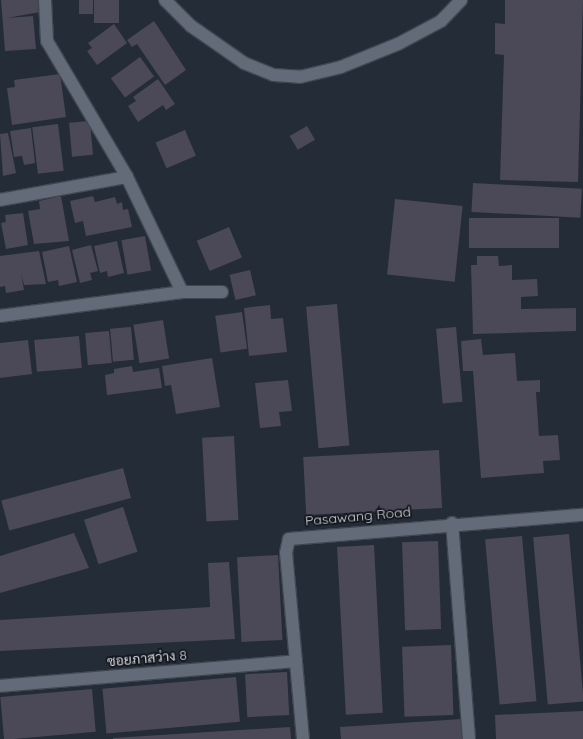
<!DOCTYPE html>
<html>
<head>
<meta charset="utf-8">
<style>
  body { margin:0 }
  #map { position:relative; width:583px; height:739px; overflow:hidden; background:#242c38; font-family:Quicksand,Sarabun,sans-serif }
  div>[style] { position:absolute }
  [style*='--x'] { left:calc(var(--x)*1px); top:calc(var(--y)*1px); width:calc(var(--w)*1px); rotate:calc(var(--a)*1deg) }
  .building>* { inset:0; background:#4b4857; transform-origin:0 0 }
  .roads { filter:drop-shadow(1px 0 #404751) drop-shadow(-1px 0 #404751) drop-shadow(0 1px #404751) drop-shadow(0 -1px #404751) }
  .minor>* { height:12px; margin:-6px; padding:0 6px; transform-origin:6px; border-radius:6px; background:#636b79 }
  span { translate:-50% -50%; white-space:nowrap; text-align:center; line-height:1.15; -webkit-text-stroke:3.5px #111419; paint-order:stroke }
  .street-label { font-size:14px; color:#d3d8e0 }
</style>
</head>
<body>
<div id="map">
  <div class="building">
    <div style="clip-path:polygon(1px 0,39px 0,40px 12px,7px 18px,33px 16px,36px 49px,5px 51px)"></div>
    <div style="left:79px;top:0;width:14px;height:14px"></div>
    <div style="left:94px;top:0;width:25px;height:23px"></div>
    <div style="clip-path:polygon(505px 0,583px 0,578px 182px,500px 180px,504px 55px,495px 54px,495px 23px,505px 24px)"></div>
    <div style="clip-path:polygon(154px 21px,186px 70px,165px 85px,137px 44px,132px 47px,127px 40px)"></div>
    <div style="clip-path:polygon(114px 24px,127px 43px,97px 65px,87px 51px,92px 48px,88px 43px)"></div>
    <div style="left:140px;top:57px;width:24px;height:36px;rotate:54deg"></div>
    <div style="clip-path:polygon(60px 74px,66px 117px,12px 125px,7px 88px,15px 87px,14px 80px)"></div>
    <div style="clip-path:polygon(158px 79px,175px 104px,166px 110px,163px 105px,138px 122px,128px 106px,136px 101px,133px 97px)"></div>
    <div style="left:90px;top:121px;width:34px;height:21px;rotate:85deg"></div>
    <div style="left:58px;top:124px;width:47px;height:26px;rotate:83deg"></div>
    <div style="left:307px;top:126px;width:16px;height:20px;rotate:60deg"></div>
    <div style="clip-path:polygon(31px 128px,35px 163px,24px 165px,22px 156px,14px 157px,10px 131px)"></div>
    <div style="left:185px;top:130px;width:28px;height:32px;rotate:67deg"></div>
    <div style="clip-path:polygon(8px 133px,16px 173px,3px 176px,0 134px)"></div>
    <div style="left:473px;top:183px;width:109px;height:29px;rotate:3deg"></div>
    <div style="clip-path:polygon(61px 196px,69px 241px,34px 244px,28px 211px,40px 209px,39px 201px)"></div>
    <div style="clip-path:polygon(93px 196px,95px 202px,115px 197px,117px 204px,122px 202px,123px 210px,128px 209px,132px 227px,86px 236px,83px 221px,75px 223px,70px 201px)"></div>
    <div style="left:395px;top:199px;width:68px;height:76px;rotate:6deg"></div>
    <div style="clip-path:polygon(23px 213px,28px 245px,6px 249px,1px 223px,6px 222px,5px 215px)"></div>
    <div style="left:469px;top:218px;width:90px;height:30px"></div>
    <div style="left:229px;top:227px;width:33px;height:35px;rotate:67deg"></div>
    <div style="left:145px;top:236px;width:35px;height:24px;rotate:80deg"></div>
    <div style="clip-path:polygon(117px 241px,124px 273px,108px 277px,107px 271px,100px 273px,94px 246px)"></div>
    <div style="clip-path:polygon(91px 245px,98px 271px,90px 273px,92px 280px,80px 283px,72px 250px)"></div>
    <div style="clip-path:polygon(69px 246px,77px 282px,59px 286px,58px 280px,48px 282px,42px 252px)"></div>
    <div style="clip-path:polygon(39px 251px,46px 284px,24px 285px,21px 273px,24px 290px,6px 293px,5px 286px,0 287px,0 256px)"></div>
    <div style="clip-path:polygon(477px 256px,498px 256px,499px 266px,512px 265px,512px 280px,537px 279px,538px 296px,521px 297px,521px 309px,576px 308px,576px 331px,473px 334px,471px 265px,477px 265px)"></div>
    <div style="left:250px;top:270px;width:26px;height:21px;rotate:77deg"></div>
    <div style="left:337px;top:304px;width:142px;height:31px;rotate:85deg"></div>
    <div style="clip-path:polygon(270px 305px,271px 319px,283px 318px,287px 352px,249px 356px,244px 308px)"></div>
    <div style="left:242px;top:312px;width:37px;height:27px;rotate:82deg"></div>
    <div style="left:163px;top:320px;width:39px;height:30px;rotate:81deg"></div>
    <div style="left:131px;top:327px;width:33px;height:21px;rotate:85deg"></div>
    <div style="left:456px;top:327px;width:75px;height:20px;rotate:85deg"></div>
    <div style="left:109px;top:331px;width:32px;height:24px;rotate:85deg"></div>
    <div style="left:79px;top:336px;width:32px;height:45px;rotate:85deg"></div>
    <div style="clip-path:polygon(481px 339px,483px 355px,515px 353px,517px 381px,540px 380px,540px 392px,536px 392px,539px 436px,558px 435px,560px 460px,543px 461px,544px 473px,481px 478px,473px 371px,463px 371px,461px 341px)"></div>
    <div style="clip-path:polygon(28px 340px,32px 374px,0 378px,0 343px)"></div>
    <div style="clip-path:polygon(212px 358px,220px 407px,176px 414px,171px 385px,165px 386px,162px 366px)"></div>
    <div style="clip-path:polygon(132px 366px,133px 372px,159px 368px,162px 388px,107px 395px,105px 375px,114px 373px,114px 369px)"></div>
    <div style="clip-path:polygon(288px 380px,292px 411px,279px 412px,281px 426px,260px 428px,255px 383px)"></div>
    <div style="left:234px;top:436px;width:84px;height:32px;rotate:87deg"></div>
    <div style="left:439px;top:450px;width:58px;height:136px;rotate:87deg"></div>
    <div style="left:123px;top:468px;width:31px;height:126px;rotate:75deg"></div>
    <div style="left:123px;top:507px;width:47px;height:41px;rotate:72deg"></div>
    <div style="clip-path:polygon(74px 533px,89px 568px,0 593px,0 556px)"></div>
    <div style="left:569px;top:534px;width:168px;height:36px;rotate:85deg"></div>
    <div style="left:522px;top:536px;width:166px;height:37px;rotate:85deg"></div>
    <div style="left:438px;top:541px;width:88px;height:36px;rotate:88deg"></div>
    <div style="left:374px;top:545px;width:168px;height:37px;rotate:87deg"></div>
    <div style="left:278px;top:555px;width:85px;height:41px;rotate:87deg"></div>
    <div style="clip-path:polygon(229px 562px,235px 639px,0 651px,0 620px,210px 607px,208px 563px)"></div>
    <div style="left:451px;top:645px;width:70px;height:49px;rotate:88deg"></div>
    <div style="left:287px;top:672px;width:43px;height:42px;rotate:87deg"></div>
    <div style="left:236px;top:677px;width:45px;height:134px;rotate:85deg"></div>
    <div style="left:92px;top:689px;width:43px;height:92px;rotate:85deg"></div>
    <div style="clip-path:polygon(583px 711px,583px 739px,496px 739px,495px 715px)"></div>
    <div style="clip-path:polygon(462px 719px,464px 739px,341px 739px,340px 727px)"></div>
    <div style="clip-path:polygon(290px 727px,291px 739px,113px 739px,113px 738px)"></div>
  </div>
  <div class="roads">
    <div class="minor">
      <div style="--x:45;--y:0;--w:41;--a:87.2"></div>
      <div style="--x:47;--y:41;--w:158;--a:59.5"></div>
      <div style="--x:127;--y:177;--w:127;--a:64.4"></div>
      <div style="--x:165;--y:0;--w:37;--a:45"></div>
      <div style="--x:191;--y:26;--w:65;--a:34.9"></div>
      <div style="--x:244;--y:63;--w:32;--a:22"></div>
      <div style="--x:274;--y:75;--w:26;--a:4"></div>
      <div style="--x:300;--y:77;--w:42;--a:-13.7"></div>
      <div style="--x:341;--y:67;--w:61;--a:-22"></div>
      <div style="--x:398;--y:44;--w:49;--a:-28.1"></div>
      <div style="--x:441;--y:21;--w:29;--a:-46"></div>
      <div style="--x:0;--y:200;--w:129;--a:-10.3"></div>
      <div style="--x:0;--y:316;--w:184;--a:-7.5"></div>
      <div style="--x:182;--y:292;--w:40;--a:0"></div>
      <div style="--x:452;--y:523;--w:217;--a:85.5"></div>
      <div style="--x:0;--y:686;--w:297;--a:-4.8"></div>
      <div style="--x:303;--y:739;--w:187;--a:-95.2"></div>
      <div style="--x:286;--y:553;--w:14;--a:-78"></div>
      <div style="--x:289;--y:539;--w:295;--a:-4.7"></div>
    </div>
  </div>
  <div class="street-label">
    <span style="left:358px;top:516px;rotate:-5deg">Pasawang Road</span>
    <span style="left:147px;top:658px;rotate:-5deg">ซอยภาสว่าง 8</span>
  </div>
</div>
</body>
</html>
